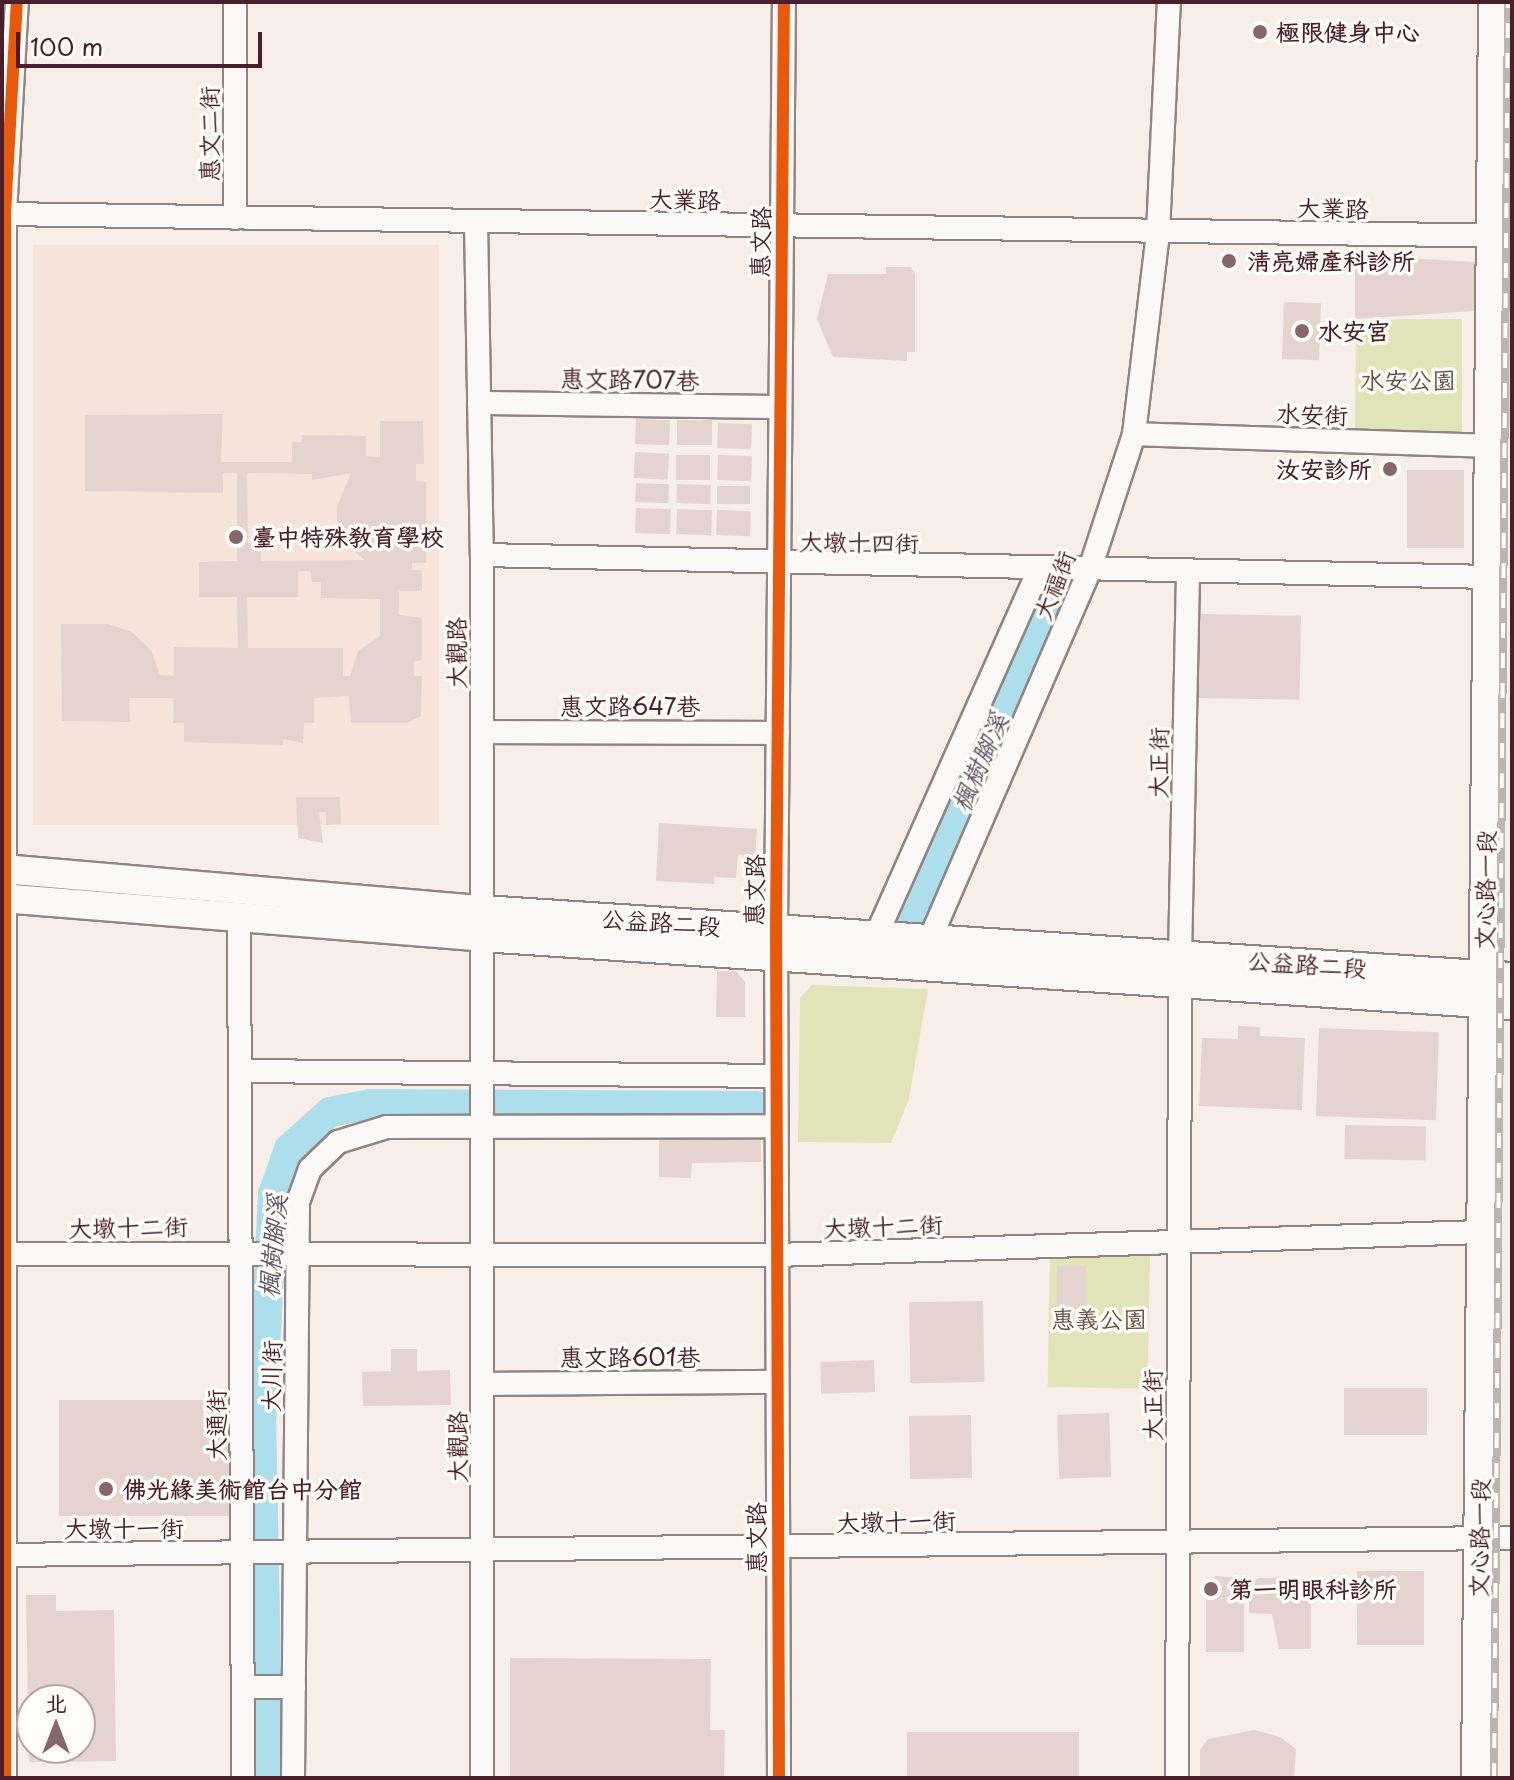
<!DOCTYPE html>
<html>
<head>
<meta charset="utf-8">
<style>
  body { margin:0 }
  #map { position:relative; width:1514px; height:1780px; overflow:hidden; background:#f8eee9; font-family:"Playpen Sans","LXGW WenKai TC",sans-serif }
  div>[style] { position:absolute }
  [style*='--x'] { left:calc(var(--x)*1px); top:calc(var(--y)*1px); width:calc(var(--w)*1px); rotate:calc(var(--a)*1deg) }
  .built>* { inset:0; background:#f7e3da; transform-origin:0 0 }
  .green>* { inset:0; background:#e1e4b8; transform-origin:0 0 }
  .river>* { height:30px; margin:-15px; padding:0 15px; transform-origin:15px; border-radius:15px; background:#acdeeb }
  .building>* { inset:0; background:#e4d3cf; transform-origin:0 0 }
  .roads { filter:drop-shadow(2px 0 #918484) drop-shadow(-2px 0 #918484) drop-shadow(0 2px #918484) drop-shadow(0 -2px #918484) }
  .minor>* { height:22px; margin:-11px; padding:0 11px; transform-origin:11px; border-radius:11px; background:#fbf9f7 }
  .major>* { height:28px; margin:-14px; padding:0 14px; transform-origin:14px; border-radius:14px; background:#fbf9f7 }
  .rail>* { height:8px; margin-top:-4px; transform-origin:0; background:repeating-linear-gradient(90deg,#fdfcf7 0 15px,#bab4b3 0 30px); box-sizing:border-box; border-block:2px solid #bab4b3 }
  .cycleway>* { height:12px; margin:-6px; padding:0 6px; transform-origin:6px; border-radius:6px; background:#e8590c }
  .dots>* { width:22px; height:22px; translate:-50% -50%; box-sizing:border-box; border:4px solid #fdfcf7; border-radius:50% }
  span { translate:-50% -50%; white-space:nowrap; text-align:center; line-height:1.15; -webkit-text-stroke:7px #fdfcf7; paint-order:stroke }
  .poi-label { font-size:24px; color:#4a1f2b; font-weight:700 }
  .left { translate:0 -50%; text-align:left }
  .right { translate:-100% -50%; text-align:right }
  .street-label { font-size:24px; color:#4a1f2b }
  .park-label { font-size:24px; color:#6b4e44 }
  .water-label { font-size:26px; color:#5e5665; font-style:italic }
  .frame { position:absolute; inset:0; border:4px solid #4a1f2b; pointer-events:none }
  .north { position:absolute; left:16px; top:1684px; width:80px; height:80px; box-sizing:border-box; background:#fdfcf7; border:2px solid #b5a4a5; border-radius:50%; rotate:0deg; font-size:22px; font-weight:700; line-height:32px; text-align:center; color:#4a1f2b }
  .north::after { content:''; display:block; margin:auto; width:28px; height:36px; background:#87676e; clip-path:polygon(50% 0,100% 100%,50% 72%,0 100%) }
  .scale { position:absolute; left:16px; top:32px; width:246px; height:36px; box-sizing:border-box; border:4px solid #4a1f2b; border-top:0; padding-left:10px; font-size:24px; line-height:28px; white-space:nowrap; color:#4a1f2b; -webkit-text-stroke:6px #fdfcf7; paint-order:stroke }
</style>
</head>
<body>
<div id="map">
  <div class="built">
    <div style="left:33px;top:245px;width:406px;height:580px"></div>
  </div>
  <div class="green">
    <div style="clip-path:polygon(1402px 319px,1462px 319px,1462px 436px,1355px 436px,1356px 324px)"></div>
    <div style="clip-path:polygon(812px 985px,928px 989px,909px 1099px,891px 1143px,798px 1142px,800px 998px)"></div>
    <div style="left:1050px;top:1251px;width:100px;height:136px;rotate:1deg"></div>
  </div>
  <div class="river">
    <div style="--x:913;--y:919;--w:339;--a:-67.3"></div>
    <div style="--x:268;--y:1778;--w:354;--a:-91.1"></div>
    <div style="--x:261;--y:1424;--w:230;--a:-87"></div>
    <div style="--x:273;--y:1194;--w:48;--a:-70.4"></div>
    <div style="--x:289;--y:1149;--w:55;--a:-42.1"></div>
    <div style="--x:330;--y:1112;--w:42;--a:-11"></div>
    <div style="--x:371;--y:1104;--w:385;--a:0.3"></div>
  </div>
  <div class="building">
    <div style="clip-path:polygon(1475px 232px,1512px 232px,1512px 426px,1474px 426px,1474px 311px,1355px 319px,1355px 255px,1475px 262px)"></div>
    <div style="clip-path:polygon(886px 267px,911px 267px,915px 274px,915px 352px,907px 352px,907px 361px,833px 357px,817px 319px,828px 274px,886px 274px)"></div>
    <div style="left:1284px;top:302px;width:37px;height:57px;rotate:2deg"></div>
    <div style="clip-path:polygon(evenodd,223px 414px,221px 462px,292px 462px,292px 442px,302px 442px,302px 435px,366px 436px,366px 456px,380px 457px,380px 421px,423px 421px,424px 464px,416px 464px,416px 481px,426px 482px,426px 563px,412px 563px,412px 570px,422px 570px,422px 591px,399px 591px,399px 615px,422px 618px,422px 660px,414px 662px,414px 676px,422px 676px,421px 716px,407px 723px,351px 723px,349px 696px,314px 698px,314px 723px,304px 723px,303px 743px,283px 739px,283px 745px,184px 742px,184px 723px,173px 723px,174px 698px,129px 698px,130px 722px,62px 721px,61px 624px,108px 624px,132px 632px,151px 650px,160px 675px,174px 676px,174px 647px,238px 648px,237px 597px,199px 597px,199px 562px,237px 561px,237px 473px,223px 473px,223px 493px,85px 491px,85px 415px,223px 414px,247px 473px,312px 474px,312px 480px,351px 473px,337px 506px,337px 526px,347px 546px,365px 560px,261px 561px,261px 544px,248px 544px,247px 473px,223px 414px,298px 571px,310px 571px,312px 582px,321px 582px,321px 598px,380px 599px,380px 636px,358px 651px,350px 676px,343px 676px,343px 648px,248px 648px,247px 597px,298px 597px,298px 571px)"></div>
    <div style="left:636px;top:419px;width:34px;height:25px;rotate:2deg"></div>
    <div style="left:677px;top:420px;width:35px;height:25px"></div>
    <div style="left:718px;top:423px;width:34px;height:25px;rotate:2deg"></div>
    <div style="left:635px;top:452px;width:34px;height:26px;rotate:3deg"></div>
    <div style="left:676px;top:455px;width:34px;height:25px"></div>
    <div style="left:718px;top:455px;width:34px;height:25px;rotate:2deg"></div>
    <div style="left:1407px;top:470px;width:57px;height:78px"></div>
    <div style="left:636px;top:483px;width:33px;height:19px;rotate:2deg"></div>
    <div style="left:677px;top:484px;width:34px;height:19px;rotate:2deg"></div>
    <div style="left:717px;top:486px;width:33px;height:18px"></div>
    <div style="left:636px;top:508px;width:35px;height:25px;rotate:2deg"></div>
    <div style="left:677px;top:509px;width:35px;height:25px;rotate:2deg"></div>
    <div style="left:717px;top:510px;width:34px;height:25px;rotate:2deg"></div>
    <div style="left:1199px;top:614px;width:102px;height:84px;rotate:1deg"></div>
    <div style="clip-path:polygon(296px 797px,340px 797px,341px 824px,326px 825px,326px 812px,319px 812px,323px 843px,298px 838px)"></div>
    <div style="clip-path:polygon(659px 823px,757px 829px,755px 856px,738px 855px,736px 878px,714px 877px,714px 884px,656px 881px)"></div>
    <div style="clip-path:polygon(717px 971px,736px 971px,745px 982px,745px 1017px,716px 1017px)"></div>
    <div style="clip-path:polygon(1238px 1026px,1260px 1027px,1260px 1036px,1305px 1038px,1302px 1110px,1199px 1106px,1202px 1038px,1238px 1039px)"></div>
    <div style="left:1319px;top:1028px;width:120px;height:88px;rotate:2deg"></div>
    <div style="left:1345px;top:1125px;width:81px;height:34px;rotate:1deg"></div>
    <div style="clip-path:polygon(761px 1136px,761px 1162px,692px 1163px,691px 1178px,659px 1177px,659px 1137px)"></div>
    <div style="left:1057px;top:1266px;width:29px;height:54px"></div>
    <div style="left:983px;top:1301px;width:81px;height:74px;rotate:89deg"></div>
    <div style="clip-path:polygon(391px 1349px,417px 1349px,417px 1371px,450px 1370px,451px 1405px,363px 1406px,362px 1372px,391px 1371px)"></div>
    <div style="left:874px;top:1360px;width:32px;height:54px;rotate:88deg"></div>
    <div style="left:1427px;top:1388px;width:47px;height:83px;rotate:90deg"></div>
    <div style="left:233px;top:1400px;width:116px;height:174px;rotate:90deg"></div>
    <div style="left:1109px;top:1413px;width:64px;height:52px;rotate:88deg"></div>
    <div style="left:971px;top:1415px;width:63px;height:62px;rotate:89deg"></div>
    <div style="left:1357px;top:1571px;width:67px;height:74px"></div>
    <div style="clip-path:polygon(1215px 1576px,1244px 1578px,1244px 1652px,1206px 1652px,1206px 1588px)"></div>
    <div style="clip-path:polygon(1258px 1578px,1302px 1578px,1311px 1585px,1311px 1649px,1279px 1649px,1272px 1614px,1249px 1613px,1249px 1585px)"></div>
    <div style="clip-path:polygon(evenodd,26px 1595px,56px 1595px,56px 1611px,114px 1610px,116px 1761px,29px 1762px,26px 1595px,32px 1700px,80px 1700px,80px 1748px,32px 1748px,32px 1700px)"></div>
    <div style="clip-path:polygon(510px 1658px,711px 1659px,710px 1730px,725px 1730px,724px 1778px,510px 1778px)"></div>
    <div style="clip-path:polygon(1254px 1730px,1280px 1737px,1296px 1749px,1294px 1778px,1200px 1778px,1200px 1750px,1208px 1739px)"></div>
    <div style="left:907px;top:1732px;width:172px;height:46px"></div>
  </div>
  <div class="roads">
    <div class="minor">
      <div style="--x:235;--y:2;--w:216;--a:90"></div>
      <div style="--x:2;--y:214;--w:1510;--a:0.83"></div>
      <div style="--x:476;--y:222;--w:333;--a:89"></div>
      <div style="--x:482;--y:555;--w:1223;--a:90"></div>
      <div style="--x:479;--y:403;--w:301;--a:0.8"></div>
      <div style="--x:1134;--y:434;--w:355;--a:1.9"></div>
      <div style="--x:482;--y:555;--w:1005;--a:1.25"></div>
      <div style="--x:482;--y:732;--w:296;--a:0.2"></div>
      <div style="--x:239;--y:917;--w:861;--a:89.73"></div>
      <div style="--x:876;--y:936;--w:403;--a:-66"></div>
      <div style="--x:930;--y:939;--w:403;--a:-66.6"></div>
      <div style="--x:1090;--y:569;--w:142;--a:-71.9"></div>
      <div style="--x:1134;--y:434;--w:203;--a:-83.2"></div>
      <div style="--x:1158;--y:232;--w:230;--a:-87.3"></div>
      <div style="--x:1180;--y:956;--w:385;--a:-88.8"></div>
      <div style="--x:240;--y:1071;--w:536;--a:0.53"></div>
      <div style="--x:5;--y:1254;--w:771;--a:0.07"></div>
      <div style="--x:776;--y:1255;--w:705;--a:-1.87"></div>
      <div style="--x:483;--y:1384;--w:294;--a:-0.4"></div>
      <div style="--x:2;--y:1555;--w:1510;--a:-0.65"></div>
      <div style="--x:243;--y:1687;--w:51;--a:0"></div>
      <div style="--x:5;--y:1778;--w:1564;--a:-90"></div>
      <div style="--x:5;--y:214;--w:212;--a:-86.8"></div>
      <div style="--x:293;--y:1778;--w:576;--a:-89.5"></div>
      <div style="--x:298;--y:1202;--w:35;--a:-70"></div>
      <div style="--x:310;--y:1169;--w:39;--a:-44"></div>
      <div style="--x:338;--y:1142;--w:51;--a:-17"></div>
      <div style="--x:387;--y:1127;--w:389;--a:-0.1"></div>
      <div style="--x:779;--y:1778;--w:849;--a:-90.2"></div>
      <div style="--x:776;--y:929;--w:927;--a:-89.51"></div>
      <div style="--x:1177;--y:1778;--w:794;--a:-89.78"></div>
    </div>
    <div class="major">
      <div style="--x:2;--y:869;--w:482;--a:4.9"></div>
      <div style="--x:482;--y:910;--w:1032;--a:3.72"></div>
      <div style="--x:2;--y:898;--w:482;--a:4.6"></div>
      <div style="--x:482;--y:937;--w:1032;--a:3.78"></div>
      <div style="--x:1476;--y:1778;--w:1776;--a:-89.45"></div>
    </div>
  </div>
  <div class="rail">
    <div style="--x:1494;--y:1778;--w:1776;--a:-89.55"></div>
  </div>
  <div class="cycleway">
    <div style="--x:5;--y:1778;--w:1564;--a:-90"></div>
    <div style="--x:5;--y:214;--w:212;--a:-86.8"></div>
    <div style="--x:779;--y:1778;--w:849;--a:-90.2"></div>
    <div style="--x:776;--y:929;--w:927;--a:-89.51"></div>
  </div>
  <div class="dots">
    <div style="left:1260px;top:32px;background:#87676e"></div>
    <div style="left:1229px;top:261px;background:#87676e"></div>
    <div style="left:1302px;top:331px;background:#87676e"></div>
    <div style="left:1390px;top:469px;background:#87676e"></div>
    <div style="left:236px;top:537px;background:#87676e"></div>
    <div style="left:106px;top:1489px;background:#87676e"></div>
    <div style="left:1211px;top:1589px;background:#87676e"></div>
  </div>
  <div class="poi-label">
    <span class="left" style="left:1276px;top:32px">極限健身中心</span>
    <span class="left" style="left:1247px;top:261px">清亮婦產科診所</span>
    <span class="left" style="left:1318px;top:331px">水安宮</span>
    <span class="right" style="left:1372px;top:469px">汝安診所</span>
    <span class="left" style="left:252px;top:537px">臺中特殊教育學校</span>
    <span class="left" style="left:122px;top:1489px">佛光緣美術館台中分館</span>
    <span class="left" style="left:1229px;top:1589px">第一明眼科診所</span>
  </div>
  <div class="street-label">
    <span style="left:209px;top:134px;rotate:-90deg">惠文二街</span>
    <span style="left:685px;top:199px;rotate:1deg">大業路</span>
    <span style="left:1333px;top:208px;rotate:1deg">大業路</span>
    <span style="left:760px;top:242px;rotate:-89deg">惠文路</span>
    <span style="left:630px;top:379px;rotate:1deg">惠文路707巷</span>
    <span style="left:1312px;top:414px;rotate:2deg">水安街</span>
    <span style="left:859px;top:542px;rotate:1deg">大墩十四街</span>
    <span style="left:1054px;top:585px;rotate:-68deg">大福街</span>
    <span style="left:456px;top:653px;rotate:-90deg">大觀路</span>
    <span style="left:630px;top:706px">惠文路647巷</span>
    <span style="left:1158px;top:763px;rotate:-89deg">大正街</span>
    <span style="left:754px;top:890px;rotate:-89deg">惠文路</span>
    <span style="left:1485px;top:890px;rotate:-89deg">文心路一段</span>
    <span style="left:661px;top:922px;rotate:4deg">公益路二段</span>
    <span style="left:1307px;top:964px;rotate:4deg">公益路二段</span>
    <span style="left:883px;top:1226px;rotate:-2deg">大墩十二街</span>
    <span style="left:128px;top:1227px;rotate:-1deg">大墩十二街</span>
    <span style="left:630px;top:1357px">惠文路601巷</span>
    <span style="left:271px;top:1376px;rotate:-89deg">大川街</span>
    <span style="left:1152px;top:1405px;rotate:-90deg">大正街</span>
    <span style="left:216px;top:1425px;rotate:-90deg">大通街</span>
    <span style="left:457px;top:1447px;rotate:-90deg">大觀路</span>
    <span style="left:896px;top:1521px;rotate:-1deg">大墩十一街</span>
    <span style="left:124px;top:1528px">大墩十一街</span>
    <span style="left:756px;top:1538px;rotate:-90deg">惠文路</span>
    <span style="left:1479px;top:1538px;rotate:-89deg">文心路一段</span>
  </div>
  <div class="park-label">
    <span style="left:1408px;top:380px">水安公園</span>
    <span style="left:1099px;top:1319px">惠義公園</span>
  </div>
  <div class="water-label">
    <span style="left:979px;top:762px;rotate:-67deg">楓樹腳溪</span>
    <span style="left:272px;top:1246px;rotate:-85deg">楓樹腳溪</span>
  </div>
  <div class="frame"></div>
  <div class="north">北</div>
  <div class="scale">100 m</div>
</div>
</body>
</html>
